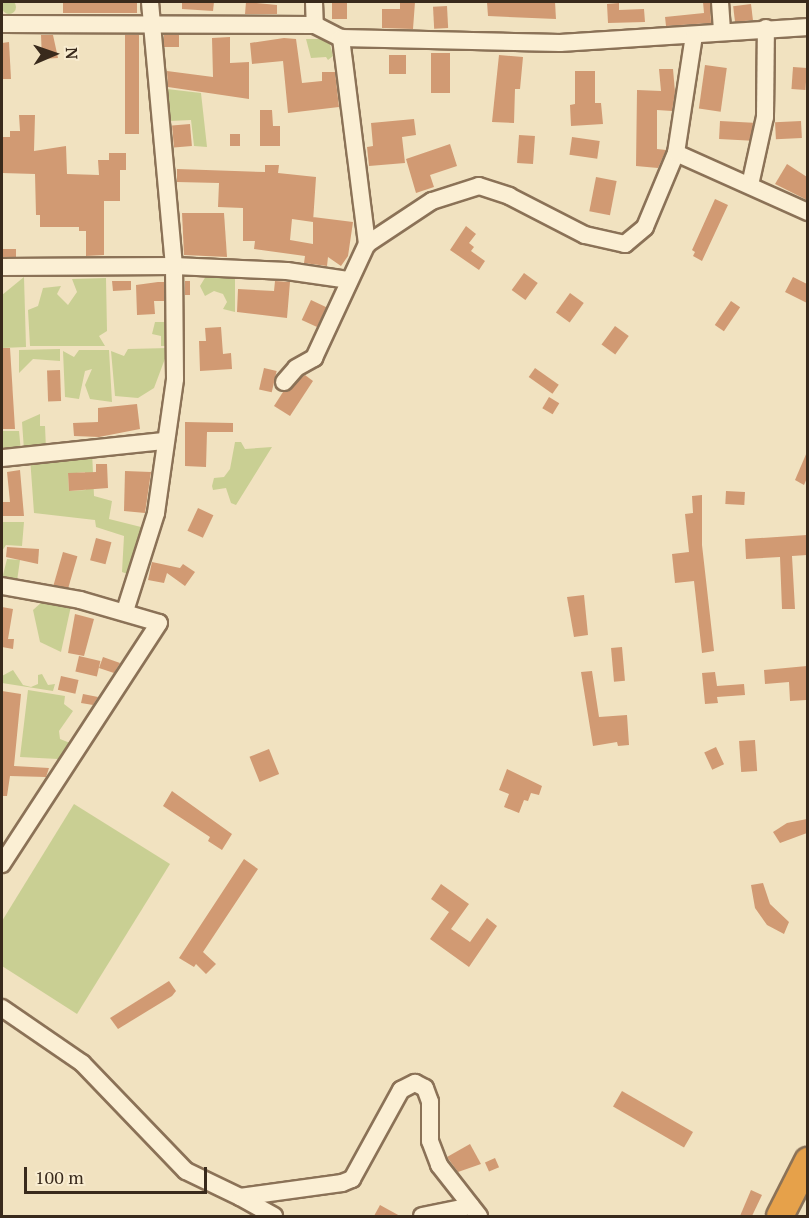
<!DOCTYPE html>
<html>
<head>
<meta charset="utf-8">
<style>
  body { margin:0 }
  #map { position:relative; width:809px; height:1218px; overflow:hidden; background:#f1e2c0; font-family:"PT Serif",serif }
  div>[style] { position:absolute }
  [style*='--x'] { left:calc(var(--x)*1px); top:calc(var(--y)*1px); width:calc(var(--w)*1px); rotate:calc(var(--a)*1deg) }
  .green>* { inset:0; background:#c9cf93 }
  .round { border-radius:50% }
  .building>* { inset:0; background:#d19a73; transform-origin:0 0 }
  .roads { filter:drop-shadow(2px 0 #8b7257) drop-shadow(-2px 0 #8b7257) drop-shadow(0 2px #8b7257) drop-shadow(0 -2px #8b7257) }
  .minor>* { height:16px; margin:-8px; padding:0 8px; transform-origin:8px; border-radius:8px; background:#fbefd4 }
  .highway>* { height:26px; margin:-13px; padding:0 13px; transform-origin:13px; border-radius:13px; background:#e6a14a }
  span { translate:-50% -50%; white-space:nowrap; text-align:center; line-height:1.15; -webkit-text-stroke:4.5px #f8ecd0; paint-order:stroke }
  .frame { position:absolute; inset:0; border:3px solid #392a1c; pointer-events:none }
  .north { position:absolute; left:24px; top:24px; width:60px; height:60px; -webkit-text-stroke:4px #f8ecd0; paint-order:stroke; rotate:88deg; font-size:16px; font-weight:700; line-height:24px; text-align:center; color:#392a1c }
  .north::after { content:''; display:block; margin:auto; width:21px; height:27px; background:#392a1c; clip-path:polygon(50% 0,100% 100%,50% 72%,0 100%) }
  .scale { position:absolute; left:24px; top:1167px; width:183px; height:27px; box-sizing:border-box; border:3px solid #392a1c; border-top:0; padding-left:8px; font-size:18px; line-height:21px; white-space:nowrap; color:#392a1c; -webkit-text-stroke:4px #f8ecd0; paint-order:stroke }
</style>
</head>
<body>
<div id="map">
  <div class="green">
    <div class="round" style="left:2px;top:0;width:14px;height:14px"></div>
    <div style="clip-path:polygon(306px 39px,324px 39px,330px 44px,333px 56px,328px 60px,326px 57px,311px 58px)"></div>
    <div style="clip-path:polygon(167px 89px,201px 93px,207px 147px,194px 146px,191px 120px,170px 121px)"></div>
    <div style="clip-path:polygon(206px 276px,235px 276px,235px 312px,223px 309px,227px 302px,223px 294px,214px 291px,205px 296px,200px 286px)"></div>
    <div style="clip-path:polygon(24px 277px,26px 347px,2px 348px,2px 295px)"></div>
    <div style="clip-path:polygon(106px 278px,107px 331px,99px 336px,105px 346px,30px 346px,28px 310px,38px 306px,43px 288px,61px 286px,57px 294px,68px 305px,77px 292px,72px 279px)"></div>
    <div style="clip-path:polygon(155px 322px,167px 322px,168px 346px,161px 346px,161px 336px,152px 334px)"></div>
    <div style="clip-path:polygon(169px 348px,154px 388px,138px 398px,115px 396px,111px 351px,124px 356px,128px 349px)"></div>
    <div style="clip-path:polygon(60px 349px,60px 361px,33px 359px,19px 373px,19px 350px)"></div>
    <div style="clip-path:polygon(79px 350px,109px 350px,112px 402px,90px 399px,85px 385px,92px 369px,85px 371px,79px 399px,65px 397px,63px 351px,74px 357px)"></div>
    <div style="clip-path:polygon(40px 414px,40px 426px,45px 426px,46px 449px,24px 450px,22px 422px)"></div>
    <div style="clip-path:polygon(2px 431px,19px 431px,21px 452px,2px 453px)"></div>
    <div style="clip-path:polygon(235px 442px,241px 442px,245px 449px,272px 447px,236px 505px,231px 503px,226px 488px,213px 490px,212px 486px,214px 478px,224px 477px,230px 469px)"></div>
    <div style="clip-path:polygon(evenodd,92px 451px,94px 496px,112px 501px,109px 519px,149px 529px,133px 576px,122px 572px,124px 536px,96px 527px,95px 520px,34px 513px,30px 457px,92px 451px,85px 472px,86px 490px,69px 491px,68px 474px,85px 472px)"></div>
    <div style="clip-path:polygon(2px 522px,24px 522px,22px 546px,6px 545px,2px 551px)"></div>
    <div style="clip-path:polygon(7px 559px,20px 560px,17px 581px,2px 579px)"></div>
    <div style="clip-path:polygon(43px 601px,71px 606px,61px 652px,40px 642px,33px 610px)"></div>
    <div style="clip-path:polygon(13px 670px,23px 685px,31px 687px,38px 684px,38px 675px,42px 674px,48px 685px,55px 684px,53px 691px,2px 683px,2px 676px)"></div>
    <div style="clip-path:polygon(28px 690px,65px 696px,64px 704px,73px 711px,59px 731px,60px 739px,70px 743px,58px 759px,20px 757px)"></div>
    <div style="clip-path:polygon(74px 804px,170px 864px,77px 1014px,2px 966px,2px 921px)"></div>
  </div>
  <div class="building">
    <div style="left:63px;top:2px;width:74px;height:11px"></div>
    <div style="clip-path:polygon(182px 2px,214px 2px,213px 11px,182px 9px)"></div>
    <div style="clip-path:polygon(246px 2px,277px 5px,277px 14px,245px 14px)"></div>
    <div style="left:332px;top:2px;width:15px;height:17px"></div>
    <div style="clip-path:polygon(400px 2px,415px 2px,413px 29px,382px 28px,382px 9px,400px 9px)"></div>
    <div style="clip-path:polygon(487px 2px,555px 2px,556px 19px,488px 16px)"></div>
    <div style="clip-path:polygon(703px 2px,710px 2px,711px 23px,666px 26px,665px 17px,704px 13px)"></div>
    <div style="clip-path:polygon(619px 3px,619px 10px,644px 9px,645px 22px,608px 23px,607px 4px)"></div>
    <div style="left:751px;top:4px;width:16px;height:18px;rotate:83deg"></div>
    <div style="left:447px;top:6px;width:22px;height:14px;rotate:87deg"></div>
    <div style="clip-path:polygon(41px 35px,53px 35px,58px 58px,42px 59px)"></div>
    <div style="left:125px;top:35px;width:14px;height:99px"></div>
    <div style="left:164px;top:35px;width:15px;height:12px"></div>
    <div style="clip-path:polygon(230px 37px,230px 63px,249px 62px,249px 99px,168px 87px,167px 71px,213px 77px,212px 38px)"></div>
    <div style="clip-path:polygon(284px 38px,296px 39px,302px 83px,322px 81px,322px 72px,335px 72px,339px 107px,288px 113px,283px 61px,252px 64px,250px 43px)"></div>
    <div style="clip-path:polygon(9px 42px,11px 79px,2px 79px,2px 43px)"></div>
    <div style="left:431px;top:53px;width:19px;height:40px"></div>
    <div style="left:389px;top:55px;width:17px;height:19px"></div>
    <div style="clip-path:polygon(499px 55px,523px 57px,520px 89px,515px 89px,514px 123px,492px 122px)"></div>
    <div style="left:705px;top:65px;width:22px;height:44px;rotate:8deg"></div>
    <div style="left:793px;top:67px;width:14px;height:22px;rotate:4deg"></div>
    <div style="clip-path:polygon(659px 69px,673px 69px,675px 92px,672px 111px,657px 110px,657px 149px,666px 150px,658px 168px,636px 166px,637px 90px,661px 91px)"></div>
    <div style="clip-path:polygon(575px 71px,595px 71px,595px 103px,601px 103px,603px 124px,571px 126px,570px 105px,575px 104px)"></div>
    <div style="clip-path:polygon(260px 110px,272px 110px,273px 126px,280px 126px,280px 146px,260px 146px)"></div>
    <div style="clip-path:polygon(19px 115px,35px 115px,34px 151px,66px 146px,67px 174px,99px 175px,98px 160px,109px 160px,109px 153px,126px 153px,126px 170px,120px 170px,120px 201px,104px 201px,104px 255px,86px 256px,86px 231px,79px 231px,79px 227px,40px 227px,40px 215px,36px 215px,35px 174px,2px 173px,2px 137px,10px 137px,10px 131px,20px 131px)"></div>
    <div style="clip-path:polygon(414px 119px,416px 135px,402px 137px,405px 163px,369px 166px,367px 147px,373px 146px,371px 123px)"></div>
    <div style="left:720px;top:121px;width:33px;height:18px;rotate:3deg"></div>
    <div style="left:801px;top:121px;width:17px;height:26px;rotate:87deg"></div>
    <div style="left:190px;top:124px;width:22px;height:18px;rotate:85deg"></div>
    <div style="left:230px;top:134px;width:10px;height:12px"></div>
    <div style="left:519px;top:135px;width:16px;height:28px;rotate:4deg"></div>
    <div style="left:572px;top:137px;width:28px;height:18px;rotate:8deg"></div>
    <div style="clip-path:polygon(450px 144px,457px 166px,430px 175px,434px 187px,416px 193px,406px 159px)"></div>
    <div style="clip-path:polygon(787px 164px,807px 177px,807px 200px,775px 184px)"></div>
    <div style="clip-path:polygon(265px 165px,279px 165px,278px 173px,316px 177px,313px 222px,292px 219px,290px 240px,313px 244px,313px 217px,353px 222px,348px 256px,341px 266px,328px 257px,327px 266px,304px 263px,305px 256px,254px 249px,255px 241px,243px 241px,243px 208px,218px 207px,219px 183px,177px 182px,177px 169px,265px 172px)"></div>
    <div style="left:596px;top:177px;width:21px;height:35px;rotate:11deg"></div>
    <div style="clip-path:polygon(715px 199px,728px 205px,702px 261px,693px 256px,695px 252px,692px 250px)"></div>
    <div style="clip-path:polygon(182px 213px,224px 213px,227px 257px,184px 255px)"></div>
    <div style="clip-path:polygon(466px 226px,476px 234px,469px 243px,474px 247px,471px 251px,485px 261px,479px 270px,450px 250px)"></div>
    <div style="left:2px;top:249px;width:14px;height:8px"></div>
    <div style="left:524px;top:273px;width:17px;height:21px;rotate:36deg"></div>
    <div style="clip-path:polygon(793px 277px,807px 284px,807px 303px,785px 292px)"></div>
    <div style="clip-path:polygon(112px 281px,131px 281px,131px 290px,113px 291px)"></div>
    <div style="left:185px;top:281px;width:5px;height:14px"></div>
    <div style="clip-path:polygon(275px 281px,290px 282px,287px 318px,237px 312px,238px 289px,274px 291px)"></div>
    <div style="clip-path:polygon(158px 282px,164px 282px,164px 301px,154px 301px,155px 314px,137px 315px,136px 285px)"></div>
    <div style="left:570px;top:293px;width:17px;height:24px;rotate:36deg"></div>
    <div style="left:311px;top:300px;width:17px;height:22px;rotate:25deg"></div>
    <div style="left:731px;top:301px;width:11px;height:29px;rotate:34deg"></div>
    <div style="left:615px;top:326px;width:17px;height:23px;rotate:36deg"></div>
    <div style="clip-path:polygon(221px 327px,223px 354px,231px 353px,232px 369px,200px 371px,199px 341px,206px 341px,205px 328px)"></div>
    <div style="clip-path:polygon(2px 348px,10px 348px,15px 429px,2px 429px)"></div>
    <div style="left:264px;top:368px;width:13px;height:22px;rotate:13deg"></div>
    <div style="left:535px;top:368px;width:29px;height:11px;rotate:35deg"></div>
    <div style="left:60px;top:370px;width:31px;height:13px;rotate:88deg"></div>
    <div style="clip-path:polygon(305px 375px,313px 381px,290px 416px,274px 406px,283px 392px)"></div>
    <div style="left:549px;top:397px;width:12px;height:13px;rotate:31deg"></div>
    <div style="clip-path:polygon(137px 404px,140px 429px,99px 437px,74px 436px,73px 423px,98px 422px,98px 408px)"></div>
    <div style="clip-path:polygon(185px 422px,233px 423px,233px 432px,207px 432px,206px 467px,185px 466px)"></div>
    <div style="clip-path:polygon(807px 452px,807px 478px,804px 485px,795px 480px)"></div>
    <div style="clip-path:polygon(96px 464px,107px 464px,108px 488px,69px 491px,68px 473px,96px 472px)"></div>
    <div style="clip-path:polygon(20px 470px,24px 516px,2px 516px,2px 502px,10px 502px,7px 472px)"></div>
    <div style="clip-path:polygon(125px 471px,151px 472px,145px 513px,124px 511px)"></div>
    <div style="left:726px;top:491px;width:19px;height:13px;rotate:3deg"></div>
    <div style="clip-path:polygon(702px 495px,702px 545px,714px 651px,702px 653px,694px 581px,675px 583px,672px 554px,689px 552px,685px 514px,693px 513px,692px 496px)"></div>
    <div style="left:198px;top:508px;width:17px;height:25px;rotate:25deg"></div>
    <div style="clip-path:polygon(807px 535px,807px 555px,792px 556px,795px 609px,782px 609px,780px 557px,746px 559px,745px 539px)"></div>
    <div style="left:96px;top:538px;width:16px;height:23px;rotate:15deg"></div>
    <div style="clip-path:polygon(7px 547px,39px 549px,38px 564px,6px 557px)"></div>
    <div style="left:63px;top:552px;width:15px;height:34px;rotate:16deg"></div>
    <div style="clip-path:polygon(152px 562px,180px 568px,183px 564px,195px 572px,185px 586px,167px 573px,164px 583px,148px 580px)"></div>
    <div style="clip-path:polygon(584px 595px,588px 635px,574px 637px,567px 597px)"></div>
    <div style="clip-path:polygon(2px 607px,13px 609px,8px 639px,14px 639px,13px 649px,2px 647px)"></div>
    <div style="clip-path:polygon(75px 614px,94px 619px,84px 656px,68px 653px)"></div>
    <div style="left:622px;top:647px;width:34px;height:11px;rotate:85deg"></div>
    <div style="left:79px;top:656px;width:22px;height:16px;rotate:13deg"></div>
    <div style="clip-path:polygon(103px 657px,120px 663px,114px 673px,99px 668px)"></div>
    <div style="clip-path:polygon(807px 666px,806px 700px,790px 701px,789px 682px,765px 684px,764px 670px)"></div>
    <div style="clip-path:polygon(592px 671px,599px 717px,627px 715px,629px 745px,618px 746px,617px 742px,593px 746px,581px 672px)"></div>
    <div style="clip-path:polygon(715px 672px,717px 686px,744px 684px,745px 695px,717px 697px,718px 703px,705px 704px,702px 673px)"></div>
    <div style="left:61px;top:676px;width:18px;height:14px;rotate:13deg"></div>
    <div style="clip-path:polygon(2px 691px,21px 694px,14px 766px,49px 768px,46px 777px,10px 776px,7px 796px,2px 796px)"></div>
    <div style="clip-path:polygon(83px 694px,98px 697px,93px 705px,81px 703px)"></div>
    <div style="left:755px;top:740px;width:31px;height:16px;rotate:86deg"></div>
    <div style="left:716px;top:747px;width:19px;height:13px;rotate:65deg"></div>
    <div style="left:269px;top:749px;width:27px;height:21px;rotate:68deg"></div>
    <div style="clip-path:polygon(507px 769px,542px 786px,539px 795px,531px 793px,528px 801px,524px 800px,519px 813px,504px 807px,509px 794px,499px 790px)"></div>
    <div style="clip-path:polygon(172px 791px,232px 834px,222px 850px,208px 841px,210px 837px,163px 806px)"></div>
    <div style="clip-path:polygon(807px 819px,807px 833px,780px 843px,773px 832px,787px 823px)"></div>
    <div style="clip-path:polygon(244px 859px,258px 869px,203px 952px,216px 964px,206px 974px,196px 964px,194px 967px,179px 958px)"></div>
    <div style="clip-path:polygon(763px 883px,770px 904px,789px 922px,784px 934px,767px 925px,755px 908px,751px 885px)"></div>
    <div style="clip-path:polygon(441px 884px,469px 904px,451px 929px,470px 942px,487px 918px,497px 926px,469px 967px,430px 939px,449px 912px,431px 899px)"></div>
    <div style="clip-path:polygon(169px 981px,176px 991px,172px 996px,118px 1029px,110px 1018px)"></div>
    <div style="left:622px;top:1091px;width:82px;height:18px;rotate:30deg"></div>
    <div style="clip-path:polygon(470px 1144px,481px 1164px,458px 1172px,447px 1157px)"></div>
    <div style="left:495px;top:1158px;width:10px;height:11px;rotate:66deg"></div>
    <div style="clip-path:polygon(751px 1190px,762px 1195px,752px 1216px,740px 1216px)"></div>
    <div style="clip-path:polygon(380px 1205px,400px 1216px,374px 1216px)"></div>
  </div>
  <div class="roads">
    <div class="minor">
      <div style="--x:314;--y:2;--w:23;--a:88"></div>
      <div style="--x:720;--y:2;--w:28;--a:86"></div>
      <div style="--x:2;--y:24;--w:313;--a:0.2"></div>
      <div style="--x:315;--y:25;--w:29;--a:27"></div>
      <div style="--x:341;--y:38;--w:219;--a:1.3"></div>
      <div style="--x:560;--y:43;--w:249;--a:-3.7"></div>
      <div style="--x:341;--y:38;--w:208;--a:82.8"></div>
      <div style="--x:676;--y:153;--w:145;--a:24.1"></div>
      <div style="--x:750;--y:185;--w:70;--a:-77.6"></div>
      <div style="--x:765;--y:117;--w:89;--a:-89.4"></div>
      <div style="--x:2;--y:267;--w:172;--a:-0.3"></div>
      <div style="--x:174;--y:266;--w:113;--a:2.5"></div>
      <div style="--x:287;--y:271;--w:63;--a:8.3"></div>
      <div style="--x:284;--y:382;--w:18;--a:-49"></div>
      <div style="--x:296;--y:368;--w:21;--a:-29"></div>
      <div style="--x:314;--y:358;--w:126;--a:-65.1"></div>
      <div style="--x:367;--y:244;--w:78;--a:-33.5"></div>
      <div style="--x:432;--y:201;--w:49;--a:-17.7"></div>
      <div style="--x:479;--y:186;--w:32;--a:18"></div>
      <div style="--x:509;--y:196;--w:85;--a:27.2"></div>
      <div style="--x:585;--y:235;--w:41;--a:12.7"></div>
      <div style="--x:625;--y:244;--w:26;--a:-40"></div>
      <div style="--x:645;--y:227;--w:80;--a:-67.3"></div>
      <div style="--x:676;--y:153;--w:118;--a:-81.3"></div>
      <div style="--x:2;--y:458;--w:164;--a:-6"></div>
      <div style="--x:2;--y:586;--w:79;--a:10.2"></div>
      <div style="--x:80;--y:600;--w:82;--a:16.2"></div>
      <div style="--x:159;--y:623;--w:288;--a:123.1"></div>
      <div style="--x:125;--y:611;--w:103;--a:-72.4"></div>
      <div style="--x:156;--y:513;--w:135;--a:-81.9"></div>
      <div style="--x:175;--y:379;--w:113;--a:-90.5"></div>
      <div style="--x:174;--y:266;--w:265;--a:-95.2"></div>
      <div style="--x:2;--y:1008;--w:97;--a:34.5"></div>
      <div style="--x:82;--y:1063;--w:150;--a:46.1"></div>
      <div style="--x:186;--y:1171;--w:60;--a:25.7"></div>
      <div style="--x:240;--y:1197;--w:103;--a:-7.8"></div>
      <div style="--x:342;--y:1183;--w:11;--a:-22"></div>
      <div style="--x:352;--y:1179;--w:102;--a:-61.2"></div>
      <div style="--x:401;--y:1090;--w:16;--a:-27"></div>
      <div style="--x:415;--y:1083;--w:11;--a:27"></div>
      <div style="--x:425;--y:1088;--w:15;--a:70"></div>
      <div style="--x:430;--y:1102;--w:39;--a:90"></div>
      <div style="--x:430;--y:1141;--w:26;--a:69"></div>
      <div style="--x:439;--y:1165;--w:65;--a:51.9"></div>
      <div style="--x:240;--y:1197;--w:39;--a:29"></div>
      <div style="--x:422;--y:1216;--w:50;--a:-11.5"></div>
    </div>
    <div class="highway">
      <div style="--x:780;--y:1216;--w:62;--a:-63"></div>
    </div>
  </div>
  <div class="frame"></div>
  <div class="north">N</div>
  <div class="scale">100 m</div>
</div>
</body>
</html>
